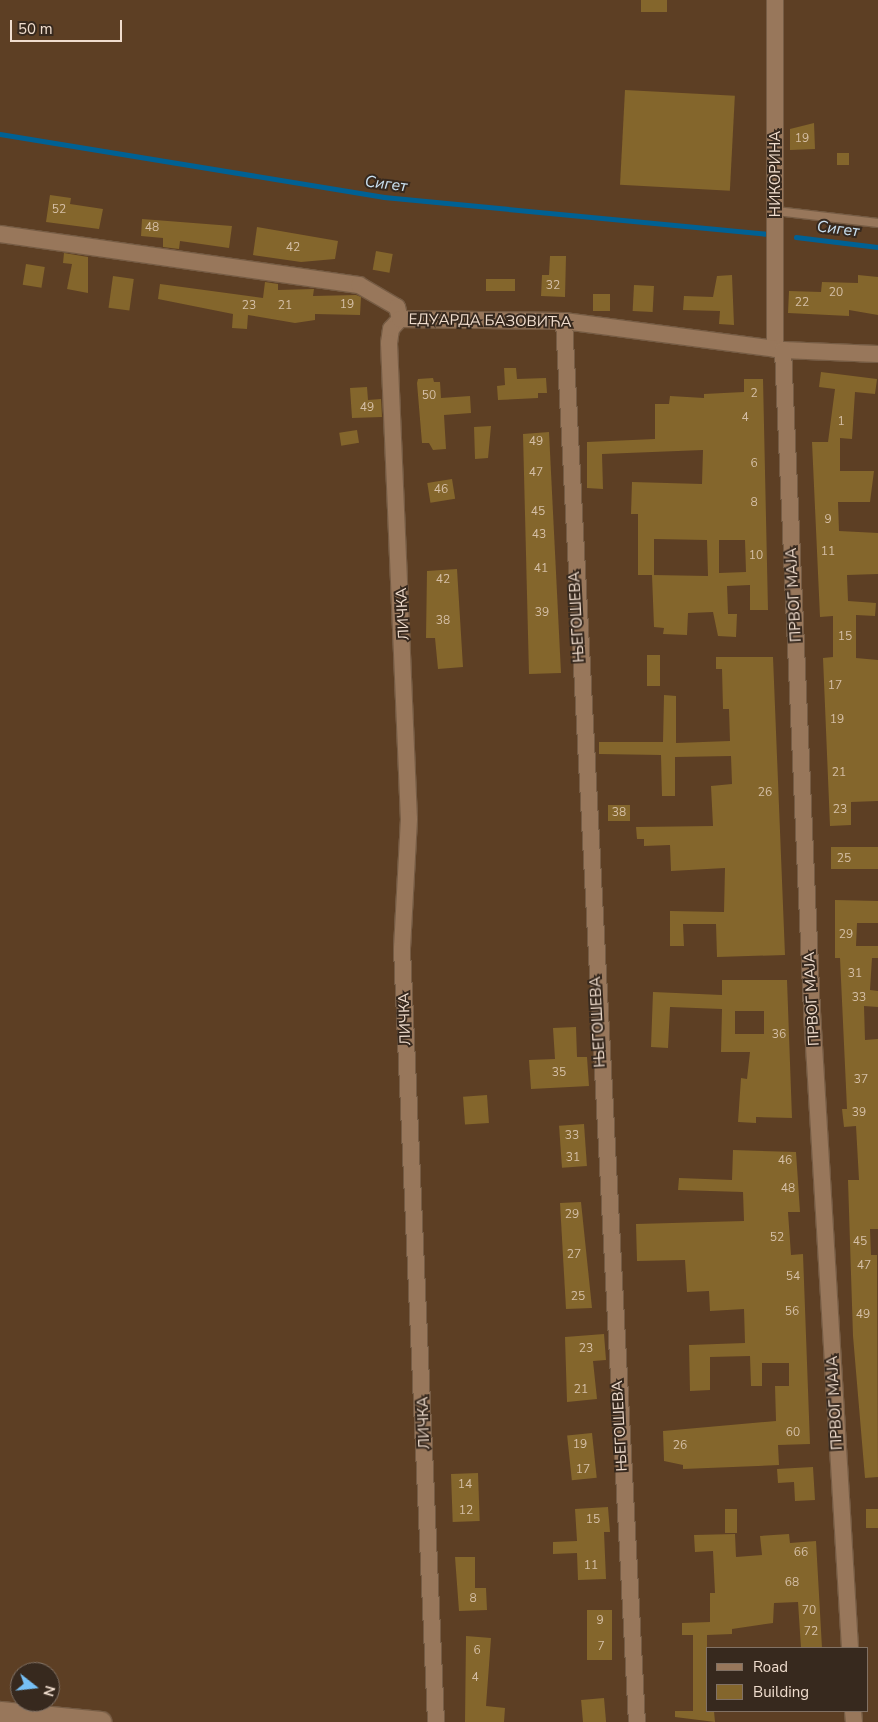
<!DOCTYPE html>
<html>
<head>
<meta charset="utf-8">
<style>
  body { margin:0 }
  #map { position:relative; width:878px; height:1722px; overflow:hidden; background:#5d3f24; font-family:"Nunito Sans",sans-serif }
  div>[style] { position:absolute }
  [style*='--x'] { left:calc(var(--x)*1px); top:calc(var(--y)*1px); width:calc(var(--w)*1px); rotate:calc(var(--a)*1deg) }
  .stream>* { height:4.5px; margin:-2.25px; padding:0 2.25px; transform-origin:2.25px; border-radius:2.25px; background:#006194 }
  .building>* { inset:0; background:#84662c; transform-origin:0 0 }
  .roads { filter:drop-shadow(1px 0 #765c44) drop-shadow(-1px 0 #765c44) drop-shadow(0 1px #765c44) drop-shadow(0 -1px #765c44) }
  .service>* { height:8px; margin:-4px; padding:0 4px; transform-origin:4px; border-radius:4px; background:#98775b }
  .minor>* { height:16px; margin:-8px; padding:0 8px; transform-origin:8px; border-radius:8px; background:#98775b }
  .tertiary>* { height:20px; margin:-10px; padding:0 10px; transform-origin:10px; border-radius:10px; background:#98775b }
  span { translate:-50% -50%; white-space:nowrap; text-align:center; line-height:1.15; -webkit-text-stroke:4px #37291e; paint-order:stroke }
  .number-label { font-size:12px; color:#d5bfa6 }
  .number-label span { -webkit-text-stroke-width:0 }
  .street-label { font-size:15px; color:#f0ddce }
  .water-label { font-size:16px; color:#c9e0f1; font-style:italic }
  .legend { position:absolute; left:706px; top:1647px; width:162px; height:65px; box-sizing:border-box; background:#37291e; border:1px solid #817164; margin:0; padding:6px 9px; list-style:none; font-size:15px; color:#f0ddce }
  .legend li { display:flex; align-items:center; gap:10px; height:25px }
  .legend b { width:25px; border:1px solid #817164 }
  .north { position:absolute; left:10px; top:1662px; width:50px; height:50px; box-sizing:border-box; background:#37291e; border:1px solid #817164; border-radius:50%; rotate:106deg; font-size:14px; font-weight:700; line-height:20px; text-align:center; color:#f0ddce }
  .north::after { content:''; display:block; margin:auto; width:18px; height:22px; background:#76c0f6; clip-path:polygon(50% 0,100% 100%,50% 72%,0 100%) }
  .scale { position:absolute; left:10px; top:20px; width:112px; height:22px; box-sizing:border-box; border:2px solid #f0ddce; border-top:0; padding-left:6px; font-size:15px; line-height:18px; white-space:nowrap; color:#f0ddce; -webkit-text-stroke:4px #37291e; paint-order:stroke }
</style>
</head>
<body>
<div id="map">
  <div class="stream">
    <div style="--x:0;--y:134;--w:389;--a:9.3"></div>
    <div style="--x:384;--y:197;--w:389;--a:5.5"></div>
    <div style="--x:796;--y:237;--w:83;--a:7"></div>
  </div>
  <div class="building">
    <div style="left:641px;top:0;width:26px;height:12px"></div>
    <div style="left:625px;top:90px;width:110px;height:95px;rotate:3deg"></div>
    <div style="clip-path:polygon(814px 123px,815px 149px,790px 150px,790px 129px)"></div>
    <div style="left:837px;top:153px;width:12px;height:12px"></div>
    <div style="clip-path:polygon(50px 195px,71px 198px,70px 204px,103px 209px,99px 229px,46px 222px)"></div>
    <div style="clip-path:polygon(142px 219px,232px 226px,229px 248px,180px 241px,179px 249px,163px 247px,163px 238px,141px 236px)"></div>
    <div style="clip-path:polygon(257px 227px,338px 241px,335px 259px,301px 262px,253px 255px)"></div>
    <div style="left:376px;top:251px;width:17px;height:19px;rotate:10deg"></div>
    <div style="clip-path:polygon(64px 253px,88px 257px,88px 293px,67px 289px,72px 264px,63px 263px)"></div>
    <div style="clip-path:polygon(550px 256px,566px 256px,565px 297px,541px 296px,542px 275px,549px 275px)"></div>
    <div style="left:26px;top:264px;width:19px;height:21px;rotate:9deg"></div>
    <div style="clip-path:polygon(732px 275px,734px 325px,719px 324px,720px 311px,683px 310px,684px 296px,713px 297px,717px 276px)"></div>
    <div style="clip-path:polygon(858px 275px,878px 277px,878px 315px,849px 310px,849px 316px,788px 313px,789px 291px,821px 292px,822px 282px,858px 283px)"></div>
    <div style="left:113px;top:276px;width:21px;height:32px;rotate:8deg"></div>
    <div style="left:486px;top:279px;width:29px;height:12px"></div>
    <div style="clip-path:polygon(265px 282px,278px 284px,278px 290px,314px 289px,313px 296px,356px 295px,361px 297px,360px 315px,315px 314px,315px 320px,295px 323px,248px 315px,247px 329px,232px 328px,233px 314px,158px 299px,160px 284px,263px 298px)"></div>
    <div style="left:634px;top:285px;width:20px;height:26px;rotate:3deg"></div>
    <div style="left:593px;top:294px;width:17px;height:17px"></div>
    <div style="clip-path:polygon(504px 368px,516px 368px,517px 379px,546px 378px,547px 393px,538px 393px,538px 398px,498px 400px,497px 386px,505px 385px)"></div>
    <div style="clip-path:polygon(821px 372px,877px 379px,875px 394px,855px 392px,852px 439px,840px 438px,840px 471px,874px 471px,870px 502px,838px 502px,839px 531px,878px 533px,878px 574px,847px 575px,848px 601px,876px 603px,875px 616px,856px 615px,856px 658px,878px 660px,878px 801px,851px 802px,851px 825px,830px 826px,823px 658px,833px 657px,833px 616px,820px 617px,812px 442px,828px 442px,835px 389px,819px 387px)"></div>
    <div style="clip-path:polygon(433px 378px,434px 382px,440px 382px,441px 398px,470px 396px,471px 413px,444px 415px,446px 449px,433px 450px,429px 443px,422px 443px,417px 383px,418px 379px)"></div>
    <div style="clip-path:polygon(evenodd,744px 379px,763px 379px,768px 610px,750px 610px,750px 585px,727px 586px,728px 614px,737px 614px,736px 637px,718px 636px,713px 612px,688px 613px,687px 635px,663px 634px,664px 628px,654px 627px,652px 575px,708px 576px,707px 540px,654px 539px,654px 575px,638px 575px,638px 514px,631px 514px,632px 482px,702px 484px,703px 450px,602px 454px,603px 489px,587px 488px,587px 442px,655px 439px,655px 404px,669px 404px,670px 396px,704px 398px,704px 394px,744px 392px,744px 379px,719px 540px,745px 540px,746px 572px,719px 573px,719px 540px)"></div>
    <div style="clip-path:polygon(367px 387px,368px 400px,381px 399px,382px 417px,352px 418px,350px 388px)"></div>
    <div style="clip-path:polygon(491px 426px,488px 458px,475px 459px,474px 427px)"></div>
    <div style="left:357px;top:430px;width:13px;height:18px;rotate:81deg"></div>
    <div style="clip-path:polygon(549px 432px,561px 673px,529px 674px,523px 434px)"></div>
    <div style="left:452px;top:479px;width:20px;height:25px;rotate:81deg"></div>
    <div style="clip-path:polygon(457px 569px,463px 667px,438px 669px,435px 638px,426px 638px,427px 571px)"></div>
    <div style="left:647px;top:655px;width:13px;height:31px"></div>
    <div style="clip-path:polygon(716px 657px,773px 657px,785px 955px,717px 957px,716px 924px,683px 924px,684px 946px,670px 946px,670px 911px,724px 912px,725px 868px,671px 871px,670px 845px,644px 846px,644px 839px,637px 839px,636px 827px,713px 826px,711px 786px,732px 784px,731px 756px,675px 757px,675px 796px,662px 796px,661px 755px,599px 754px,599px 742px,663px 742px,664px 695px,676px 696px,676px 743px,730px 741px,729px 709px,723px 709px,722px 669px,716px 669px)"></div>
    <div style="left:608px;top:805px;width:22px;height:16px"></div>
    <div style="left:878px;top:847px;width:22px;height:47px;rotate:90deg"></div>
    <div style="clip-path:polygon(835px 900px,878px 901px,878px 923px,857px 923px,856px 946px,878px 946px,878px 958px,872px 958px,870px 990px,878px 991px,878px 1007px,864px 1006px,865px 1040px,878px 1039px,878px 1229px,870px 1229px,871px 1255px,877px 1255px,878px 1477px,865px 1478px,853px 1336px,848px 1180px,859px 1180px,856px 1126px,844px 1127px,842px 1109px,847px 1109px,840px 958px,835px 958px)"></div>
    <div style="clip-path:polygon(evenodd,722px 980px,787px 980px,792px 1118px,756px 1117px,756px 1123px,738px 1122px,741px 1078px,747px 1079px,750px 1052px,721px 1052px,722px 1009px,670px 1007px,668px 1048px,651px 1047px,653px 992px,722px 995px,722px 980px,735px 1011px,764px 1011px,764px 1034px,735px 1034px,735px 1011px)"></div>
    <div style="clip-path:polygon(576px 1027px,577px 1057px,587px 1057px,589px 1086px,531px 1089px,529px 1060px,555px 1059px,553px 1028px)"></div>
    <div style="left:487px;top:1095px;width:28px;height:24px;rotate:86deg"></div>
    <div style="left:584px;top:1124px;width:42px;height:25px;rotate:86deg"></div>
    <div style="clip-path:polygon(733px 1150px,796px 1152px,800px 1212px,788px 1212px,791px 1255px,803px 1254px,810px 1444px,778px 1445px,779px 1465px,683px 1469px,683px 1465px,664px 1461px,663px 1431px,776px 1421px,775px 1386px,789px 1386px,789px 1363px,762px 1363px,762px 1386px,751px 1386px,750px 1356px,710px 1357px,710px 1390px,690px 1391px,689px 1345px,745px 1343px,744px 1309px,710px 1311px,709px 1291px,687px 1292px,685px 1260px,637px 1261px,636px 1224px,744px 1221px,743px 1192px,678px 1190px,679px 1178px,732px 1180px)"></div>
    <div style="clip-path:polygon(581px 1202px,592px 1308px,566px 1309px,560px 1203px)"></div>
    <div style="clip-path:polygon(604px 1334px,606px 1360px,593px 1361px,597px 1399px,567px 1402px,565px 1337px)"></div>
    <div style="left:592px;top:1433px;width:45px;height:25px;rotate:84deg"></div>
    <div style="clip-path:polygon(813px 1467px,815px 1500px,795px 1501px,794px 1482px,778px 1483px,777px 1469px)"></div>
    <div style="left:478px;top:1473px;width:48px;height:27px;rotate:88deg"></div>
    <div style="clip-path:polygon(608px 1507px,610px 1532px,604px 1532px,606px 1579px,578px 1580px,577px 1553px,553px 1554px,553px 1542px,577px 1541px,575px 1509px)"></div>
    <div style="left:725px;top:1509px;width:12px;height:24px"></div>
    <div style="left:878px;top:1509px;width:19px;height:12px;rotate:90deg"></div>
    <div style="clip-path:polygon(735px 1534px,736px 1557px,762px 1555px,760px 1536px,789px 1534px,790px 1543px,816px 1541px,822px 1648px,801px 1648px,798px 1602px,774px 1603px,773px 1623px,732px 1629px,732px 1634px,707px 1635px,707px 1711px,714px 1711px,715px 1722px,675px 1717px,675px 1711px,693px 1711px,693px 1635px,682px 1635px,682px 1623px,710px 1622px,710px 1593px,715px 1593px,713px 1551px,695px 1552px,694px 1535px)"></div>
    <div style="clip-path:polygon(455px 1557px,475px 1557px,475px 1588px,486px 1588px,487px 1610px,459px 1611px)"></div>
    <div style="left:612px;top:1610px;width:50px;height:25px;rotate:90deg"></div>
    <div style="clip-path:polygon(466px 1636px,491px 1638px,486px 1706px,505px 1708px,504px 1722px,465px 1722px)"></div>
    <div style="left:604px;top:1698px;width:24px;height:23px;rotate:85deg"></div>
  </div>
  <div class="roads">
    <div class="service">
      <div style="--x:776;--y:211;--w:103;--a:6.7"></div>
    </div>
    <div class="minor">
      <div style="--x:775;--y:0;--w:349;--a:90"></div>
      <div style="--x:0;--y:234;--w:363;--a:8.1"></div>
      <div style="--x:359;--y:285;--w:44;--a:30.1"></div>
      <div style="--x:397;--y:307;--w:12;--a:76"></div>
      <div style="--x:400;--y:319;--w:13;--a:132"></div>
      <div style="--x:391;--y:329;--w:14;--a:98"></div>
      <div style="--x:389;--y:343;--w:476;--a:87.6"></div>
      <div style="--x:409;--y:819;--w:130;--a:93.1"></div>
      <div style="--x:402;--y:949;--w:774;--a:87.48"></div>
      <div style="--x:400;--y:319;--w:164;--a:0.7"></div>
      <div style="--x:564;--y:321;--w:221;--a:7.5"></div>
      <div style="--x:783;--y:350;--w:95;--a:2.4"></div>
      <div style="--x:564;--y:321;--w:1403;--a:87.02"></div>
      <div style="--x:783;--y:350;--w:663;--a:87.49"></div>
      <div style="--x:812;--y:1012;--w:637;--a:86.58"></div>
      <div style="--x:853;--y:1711;--w:11;--a:85"></div>
    </div>
    <div class="tertiary">
      <div style="--x:0;--y:1712;--w:102;--a:5.6"></div>
    </div>
  </div>
  <div class="number-label">
    <span style="left:802px;top:139px">19</span>
    <span style="left:59px;top:210px">52</span>
    <span style="left:152px;top:228px">48</span>
    <span style="left:293px;top:248px">42</span>
    <span style="left:553px;top:286px">32</span>
    <span style="left:836px;top:293px">20</span>
    <span style="left:802px;top:303px">22</span>
    <span style="left:347px;top:305px">19</span>
    <span style="left:249px;top:306px">23</span>
    <span style="left:285px;top:306px">21</span>
    <span style="left:754px;top:394px">2</span>
    <span style="left:429px;top:396px">50</span>
    <span style="left:367px;top:408px">49</span>
    <span style="left:745px;top:418px">4</span>
    <span style="left:841px;top:422px">1</span>
    <span style="left:536px;top:442px">49</span>
    <span style="left:754px;top:464px">6</span>
    <span style="left:536px;top:473px">47</span>
    <span style="left:441px;top:490px">46</span>
    <span style="left:754px;top:503px">8</span>
    <span style="left:538px;top:512px">45</span>
    <span style="left:828px;top:520px">9</span>
    <span style="left:539px;top:535px">43</span>
    <span style="left:828px;top:552px">11</span>
    <span style="left:756px;top:556px">10</span>
    <span style="left:541px;top:569px">41</span>
    <span style="left:443px;top:580px">42</span>
    <span style="left:542px;top:613px">39</span>
    <span style="left:443px;top:621px">38</span>
    <span style="left:845px;top:637px">15</span>
    <span style="left:835px;top:686px">17</span>
    <span style="left:837px;top:720px">19</span>
    <span style="left:839px;top:773px">21</span>
    <span style="left:765px;top:793px">26</span>
    <span style="left:840px;top:810px">23</span>
    <span style="left:619px;top:813px">38</span>
    <span style="left:844px;top:859px">25</span>
    <span style="left:846px;top:935px">29</span>
    <span style="left:855px;top:974px">31</span>
    <span style="left:859px;top:998px">33</span>
    <span style="left:779px;top:1035px">36</span>
    <span style="left:559px;top:1073px">35</span>
    <span style="left:861px;top:1080px">37</span>
    <span style="left:859px;top:1113px">39</span>
    <span style="left:572px;top:1136px">33</span>
    <span style="left:573px;top:1158px">31</span>
    <span style="left:785px;top:1161px">46</span>
    <span style="left:788px;top:1189px">48</span>
    <span style="left:572px;top:1215px">29</span>
    <span style="left:777px;top:1238px">52</span>
    <span style="left:860px;top:1242px">45</span>
    <span style="left:574px;top:1255px">27</span>
    <span style="left:864px;top:1266px">47</span>
    <span style="left:793px;top:1277px">54</span>
    <span style="left:578px;top:1297px">25</span>
    <span style="left:792px;top:1312px">56</span>
    <span style="left:863px;top:1315px">49</span>
    <span style="left:586px;top:1349px">23</span>
    <span style="left:581px;top:1390px">21</span>
    <span style="left:793px;top:1433px">60</span>
    <span style="left:580px;top:1445px">19</span>
    <span style="left:680px;top:1446px">26</span>
    <span style="left:583px;top:1470px">17</span>
    <span style="left:465px;top:1485px">14</span>
    <span style="left:466px;top:1511px">12</span>
    <span style="left:593px;top:1520px">15</span>
    <span style="left:801px;top:1553px">66</span>
    <span style="left:591px;top:1566px">11</span>
    <span style="left:792px;top:1583px">68</span>
    <span style="left:473px;top:1599px">8</span>
    <span style="left:809px;top:1611px">70</span>
    <span style="left:600px;top:1621px">9</span>
    <span style="left:811px;top:1632px">72</span>
    <span style="left:601px;top:1647px">7</span>
    <span style="left:477px;top:1651px">6</span>
    <span style="left:475px;top:1678px">4</span>
  </div>
  <div class="street-label">
    <span style="left:776px;top:174px;rotate:-90deg">НИКОРИНА</span>
    <span style="left:490px;top:321px;rotate:1deg">ЕДУАРДА БАЗОВИЋА</span>
    <span style="left:794px;top:595px;rotate:-93deg">ПРВОГ МАЈА</span>
    <span style="left:403px;top:614px;rotate:-93deg">ЛИЧКА</span>
    <span style="left:577px;top:617px;rotate:-93deg">ЊЕГОШЕВА</span>
    <span style="left:812px;top:999px;rotate:-93deg">ПРВОГ МАЈА</span>
    <span style="left:405px;top:1019px;rotate:-92deg">ЛИЧКА</span>
    <span style="left:598px;top:1022px;rotate:-93deg">ЊЕГОШЕВА</span>
    <span style="left:835px;top:1403px;rotate:-93deg">ПРВОГ МАЈА</span>
    <span style="left:424px;top:1423px;rotate:-92deg">ЛИЧКА</span>
    <span style="left:620px;top:1426px;rotate:-93deg">ЊЕГОШЕВА</span>
  </div>
  <div class="water-label">
    <span style="left:386px;top:184px;rotate:7deg">Сигет</span>
    <span style="left:838px;top:229px;rotate:7deg">Сигет</span>
  </div>
  <ul class="legend">
  <li><b style="height:6px;background:#98775b"></b>Road</li>
  <li><b style="height:14px;background:#84662c"></b>Building</li>
  </ul>
  <div class="north">N</div>
  <div class="scale">50 m</div>
</div>
</body>
</html>
